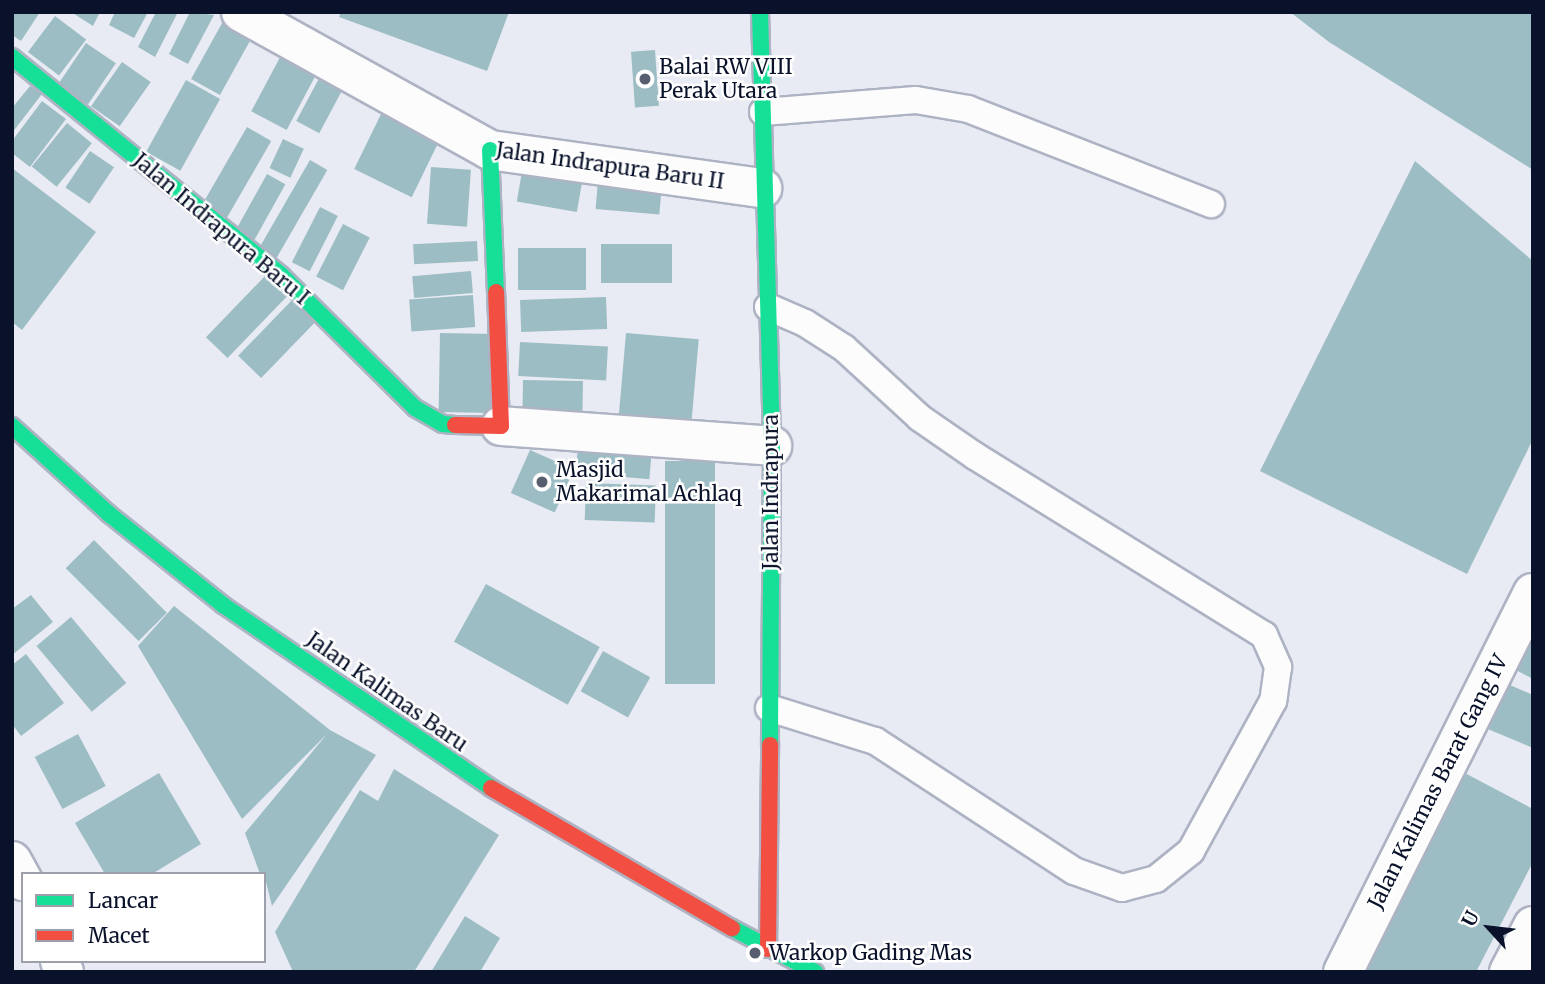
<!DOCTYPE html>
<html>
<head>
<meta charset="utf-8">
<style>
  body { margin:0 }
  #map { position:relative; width:1545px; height:984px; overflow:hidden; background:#e8ebf3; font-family:Merriweather,serif }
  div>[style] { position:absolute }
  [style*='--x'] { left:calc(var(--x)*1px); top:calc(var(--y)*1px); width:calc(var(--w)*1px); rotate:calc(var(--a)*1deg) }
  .building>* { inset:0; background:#9dbdc4; transform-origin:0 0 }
  .roads { filter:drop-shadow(2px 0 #adb3c3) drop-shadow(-2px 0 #adb3c3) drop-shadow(0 2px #adb3c3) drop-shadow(0 -2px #adb3c3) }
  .lane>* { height:26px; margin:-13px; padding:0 13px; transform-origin:13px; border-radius:13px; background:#fcfcfd }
  .street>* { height:38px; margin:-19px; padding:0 19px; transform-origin:19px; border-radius:19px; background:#fcfcfd }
  .fast>* { height:16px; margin:-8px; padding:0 8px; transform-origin:8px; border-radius:8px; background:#16e098 }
  .jam>* { height:16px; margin:-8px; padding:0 8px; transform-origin:8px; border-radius:8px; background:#f24e42 }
  .dots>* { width:19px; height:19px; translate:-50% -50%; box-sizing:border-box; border:4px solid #fff; border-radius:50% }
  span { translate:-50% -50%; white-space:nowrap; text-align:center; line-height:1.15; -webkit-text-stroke:5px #fff; paint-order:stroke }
  .poi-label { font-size:21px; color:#09122a }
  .left { translate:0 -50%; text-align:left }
  .street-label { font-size:21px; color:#09122a }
  .frame { position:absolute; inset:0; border:14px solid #09122a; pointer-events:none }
  .legend { position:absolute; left:21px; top:872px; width:245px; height:91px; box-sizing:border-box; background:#fff; border:2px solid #9da0aa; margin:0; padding:9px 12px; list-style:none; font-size:21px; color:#09122a }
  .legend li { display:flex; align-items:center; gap:14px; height:35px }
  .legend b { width:35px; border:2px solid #9da0aa }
  .north { position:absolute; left:1454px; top:893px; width:70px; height:70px; -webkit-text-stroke:5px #fff; paint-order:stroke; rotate:297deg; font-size:19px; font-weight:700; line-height:28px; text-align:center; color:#09122a }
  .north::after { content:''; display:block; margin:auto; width:24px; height:32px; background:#09122a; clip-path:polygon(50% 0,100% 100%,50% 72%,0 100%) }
</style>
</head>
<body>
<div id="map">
  <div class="building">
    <div style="clip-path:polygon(12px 12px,40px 12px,21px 41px,12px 35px)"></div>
    <div style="clip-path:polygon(71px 12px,100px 12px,93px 26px)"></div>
    <div style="clip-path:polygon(115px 12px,148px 12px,134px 38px,109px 25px)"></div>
    <div style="clip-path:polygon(156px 12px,178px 12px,155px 57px,138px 47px)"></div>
    <div style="clip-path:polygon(190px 12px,214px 15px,188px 64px,169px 54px)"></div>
    <div style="clip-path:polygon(341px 12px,509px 12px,487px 71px,339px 17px)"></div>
    <div style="clip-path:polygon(1290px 12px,1533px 12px,1533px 170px,1329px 42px)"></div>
    <div style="left:55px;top:16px;width:39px;height:45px;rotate:37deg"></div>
    <div style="left:226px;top:16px;width:33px;height:72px;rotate:29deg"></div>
    <div style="left:86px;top:43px;width:36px;height:50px;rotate:34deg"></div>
    <div style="left:286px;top:46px;width:40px;height:74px;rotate:28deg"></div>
    <div style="left:655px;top:50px;width:56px;height:24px;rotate:86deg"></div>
    <div style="left:122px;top:62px;width:35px;height:54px;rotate:35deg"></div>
    <div style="left:324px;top:69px;width:26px;height:59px;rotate:28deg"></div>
    <div style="left:186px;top:80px;width:39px;height:82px;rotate:29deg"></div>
    <div style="clip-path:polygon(30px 86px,42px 94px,12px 133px,12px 108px)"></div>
    <div style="clip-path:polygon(42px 101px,66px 119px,30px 167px,12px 153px,12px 141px)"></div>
    <div style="left:384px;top:108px;width:64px;height:68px;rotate:26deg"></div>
    <div style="left:67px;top:123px;width:32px;height:56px;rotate:39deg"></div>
    <div style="left:247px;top:127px;width:28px;height:91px;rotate:30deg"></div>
    <div style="left:283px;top:139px;width:23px;height:32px;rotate:25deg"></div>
    <div style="left:90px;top:151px;width:29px;height:44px;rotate:34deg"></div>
    <div style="left:310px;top:160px;width:20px;height:103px;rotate:30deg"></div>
    <div style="clip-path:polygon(1415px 161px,1533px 261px,1533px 439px,1467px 574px,1260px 471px)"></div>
    <div style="left:523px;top:166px;width:61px;height:36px;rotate:10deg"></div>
    <div style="left:431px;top:167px;width:40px;height:57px;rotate:4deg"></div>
    <div style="clip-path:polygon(12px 168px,96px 232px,22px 330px,12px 322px)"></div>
    <div style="left:267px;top:174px;width:21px;height:65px;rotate:29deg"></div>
    <div style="left:598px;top:181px;width:64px;height:28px;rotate:5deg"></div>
    <div style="left:320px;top:207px;width:20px;height:62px;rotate:27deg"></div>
    <div style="left:343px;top:224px;width:30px;height:59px;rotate:27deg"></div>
    <div style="left:477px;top:241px;width:20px;height:64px;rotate:87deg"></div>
    <div style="left:672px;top:244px;width:39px;height:71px;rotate:90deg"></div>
    <div style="left:518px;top:248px;width:68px;height:42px"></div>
    <div style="left:471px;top:271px;width:22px;height:59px;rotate:85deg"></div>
    <div style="left:265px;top:276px;width:30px;height:85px;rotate:44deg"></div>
    <div style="left:473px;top:295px;width:32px;height:64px;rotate:86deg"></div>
    <div style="left:606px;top:297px;width:32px;height:86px;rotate:88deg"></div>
    <div style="left:293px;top:299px;width:32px;height:79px;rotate:44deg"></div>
    <div style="left:440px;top:333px;width:55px;height:79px;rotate:1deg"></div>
    <div style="left:626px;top:333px;width:73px;height:93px;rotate:5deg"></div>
    <div style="left:520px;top:342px;width:88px;height:34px;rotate:3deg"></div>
    <div style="left:523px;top:380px;width:60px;height:44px;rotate:1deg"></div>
    <div style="left:579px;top:434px;width:74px;height:39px;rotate:5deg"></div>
    <div style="left:530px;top:450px;width:48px;height:47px;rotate:24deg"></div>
    <div style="left:665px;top:461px;width:50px;height:223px"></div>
    <div style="left:586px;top:483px;width:70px;height:37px;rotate:2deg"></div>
    <div style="left:94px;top:540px;width:103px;height:40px;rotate:45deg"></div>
    <div style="left:486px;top:584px;width:130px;height:66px;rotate:29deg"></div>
    <div style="clip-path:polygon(31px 595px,53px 622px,12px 655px,12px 609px)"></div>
    <div style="clip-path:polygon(174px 606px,330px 730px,376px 755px,272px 906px,264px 874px,260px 874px,245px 833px,327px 734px,242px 819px,138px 646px)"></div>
    <div style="left:71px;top:617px;width:86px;height:45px;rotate:50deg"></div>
    <div style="clip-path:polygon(1533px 629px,1533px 679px,1512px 668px)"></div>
    <div style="left:603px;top:651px;width:54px;height:46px;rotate:29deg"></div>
    <div style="clip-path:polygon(26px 654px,64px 703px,21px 736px,12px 724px,12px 665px)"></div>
    <div style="clip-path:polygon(1503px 682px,1533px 695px,1533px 748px,1483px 727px)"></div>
    <div style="left:78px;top:734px;width:59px;height:49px;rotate:62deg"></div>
    <div style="clip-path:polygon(394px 769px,499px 835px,414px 972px,293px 972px,275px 932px,360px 790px,378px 801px)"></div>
    <div style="clip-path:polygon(1461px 771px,1533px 809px,1533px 862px,1476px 972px,1356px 972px)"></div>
    <div style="clip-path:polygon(159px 773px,201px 844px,152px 874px,105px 874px,75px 823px)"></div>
    <div style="clip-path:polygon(465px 916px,500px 938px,480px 972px,431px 972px)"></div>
  </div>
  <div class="roads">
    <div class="lane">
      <div style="--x:763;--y:112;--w:153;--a:-4.5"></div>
      <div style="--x:916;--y:100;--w:53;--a:9.8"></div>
      <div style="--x:968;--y:109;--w:261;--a:21.4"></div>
      <div style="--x:768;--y:307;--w:40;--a:23.4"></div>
      <div style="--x:805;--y:323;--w:46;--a:32.7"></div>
      <div style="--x:844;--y:348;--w:103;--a:42.6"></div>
      <div style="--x:920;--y:418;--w:67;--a:34.6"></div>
      <div style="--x:975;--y:456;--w:340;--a:31.8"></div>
      <div style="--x:1264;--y:635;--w:35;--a:66"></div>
      <div style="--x:1278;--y:667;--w:34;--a:98"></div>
      <div style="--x:1273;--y:701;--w:171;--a:118.7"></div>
      <div style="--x:1191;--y:851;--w:45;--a:141.3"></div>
      <div style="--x:1156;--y:879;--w:35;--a:165"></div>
      <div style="--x:1122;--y:888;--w:51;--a:-160.5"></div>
      <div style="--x:1074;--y:871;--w:238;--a:-146.8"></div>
      <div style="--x:875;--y:741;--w:111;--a:-162.7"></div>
    </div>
    <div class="street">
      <div style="--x:241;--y:12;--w:285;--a:29"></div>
      <div style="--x:490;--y:150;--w:275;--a:8"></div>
      <div style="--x:501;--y:426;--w:272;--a:4.2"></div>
      <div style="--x:12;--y:861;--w:23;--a:61"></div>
      <div style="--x:60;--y:961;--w:12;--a:70"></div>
      <div style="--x:1343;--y:972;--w:424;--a:-63.4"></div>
      <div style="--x:1509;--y:972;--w:52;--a:-62.4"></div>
    </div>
    <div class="fast">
      <div style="--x:760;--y:12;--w:434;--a:88.4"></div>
      <div style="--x:772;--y:446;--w:299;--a:90.4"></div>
      <div style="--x:12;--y:57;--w:346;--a:39"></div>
      <div style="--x:281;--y:275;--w:189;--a:44.8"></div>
      <div style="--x:415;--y:408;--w:32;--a:30"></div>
      <div style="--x:443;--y:424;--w:12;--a:5"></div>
      <div style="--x:490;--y:150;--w:142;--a:87.6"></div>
      <div style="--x:12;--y:426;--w:131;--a:42.2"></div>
      <div style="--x:109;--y:514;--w:146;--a:38.6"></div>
      <div style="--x:223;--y:605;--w:325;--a:34.3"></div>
      <div style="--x:732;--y:928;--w:94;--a:27.9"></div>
    </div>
    <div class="jam">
      <div style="--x:455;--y:425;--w:46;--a:1.2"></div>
      <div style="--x:501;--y:426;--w:134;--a:-92.1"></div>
      <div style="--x:491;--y:788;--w:279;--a:30.2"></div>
      <div style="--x:768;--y:949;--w:204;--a:-89.4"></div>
    </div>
  </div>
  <div class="dots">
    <div style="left:645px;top:79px;background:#575e70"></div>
    <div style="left:542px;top:482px;background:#575e70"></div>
    <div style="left:755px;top:953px;background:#575e70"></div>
  </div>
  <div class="poi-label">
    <span class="left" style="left:659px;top:79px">Balai RW VIII<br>Perak Utara</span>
    <span class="left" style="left:556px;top:482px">Masjid<br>Makarimal Achlaq</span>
    <span class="left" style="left:769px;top:953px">Warkop Gading Mas</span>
  </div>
  <div class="street-label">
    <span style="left:610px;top:166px;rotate:8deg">Jalan Indrapura Baru II</span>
    <span style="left:221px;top:229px;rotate:40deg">Jalan Indrapura Baru I</span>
    <span style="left:771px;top:492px;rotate:-90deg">Jalan Indrapura</span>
    <span style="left:387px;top:692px;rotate:35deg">Jalan Kalimas Baru</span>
    <span style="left:1438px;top:782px;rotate:-63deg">Jalan Kalimas Barat Gang IV</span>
  </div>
  <div class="frame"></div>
  <ul class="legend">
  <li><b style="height:9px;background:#16e098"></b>Lancar</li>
  <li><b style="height:9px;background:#f24e42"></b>Macet</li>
  </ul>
  <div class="north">U</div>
</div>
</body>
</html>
